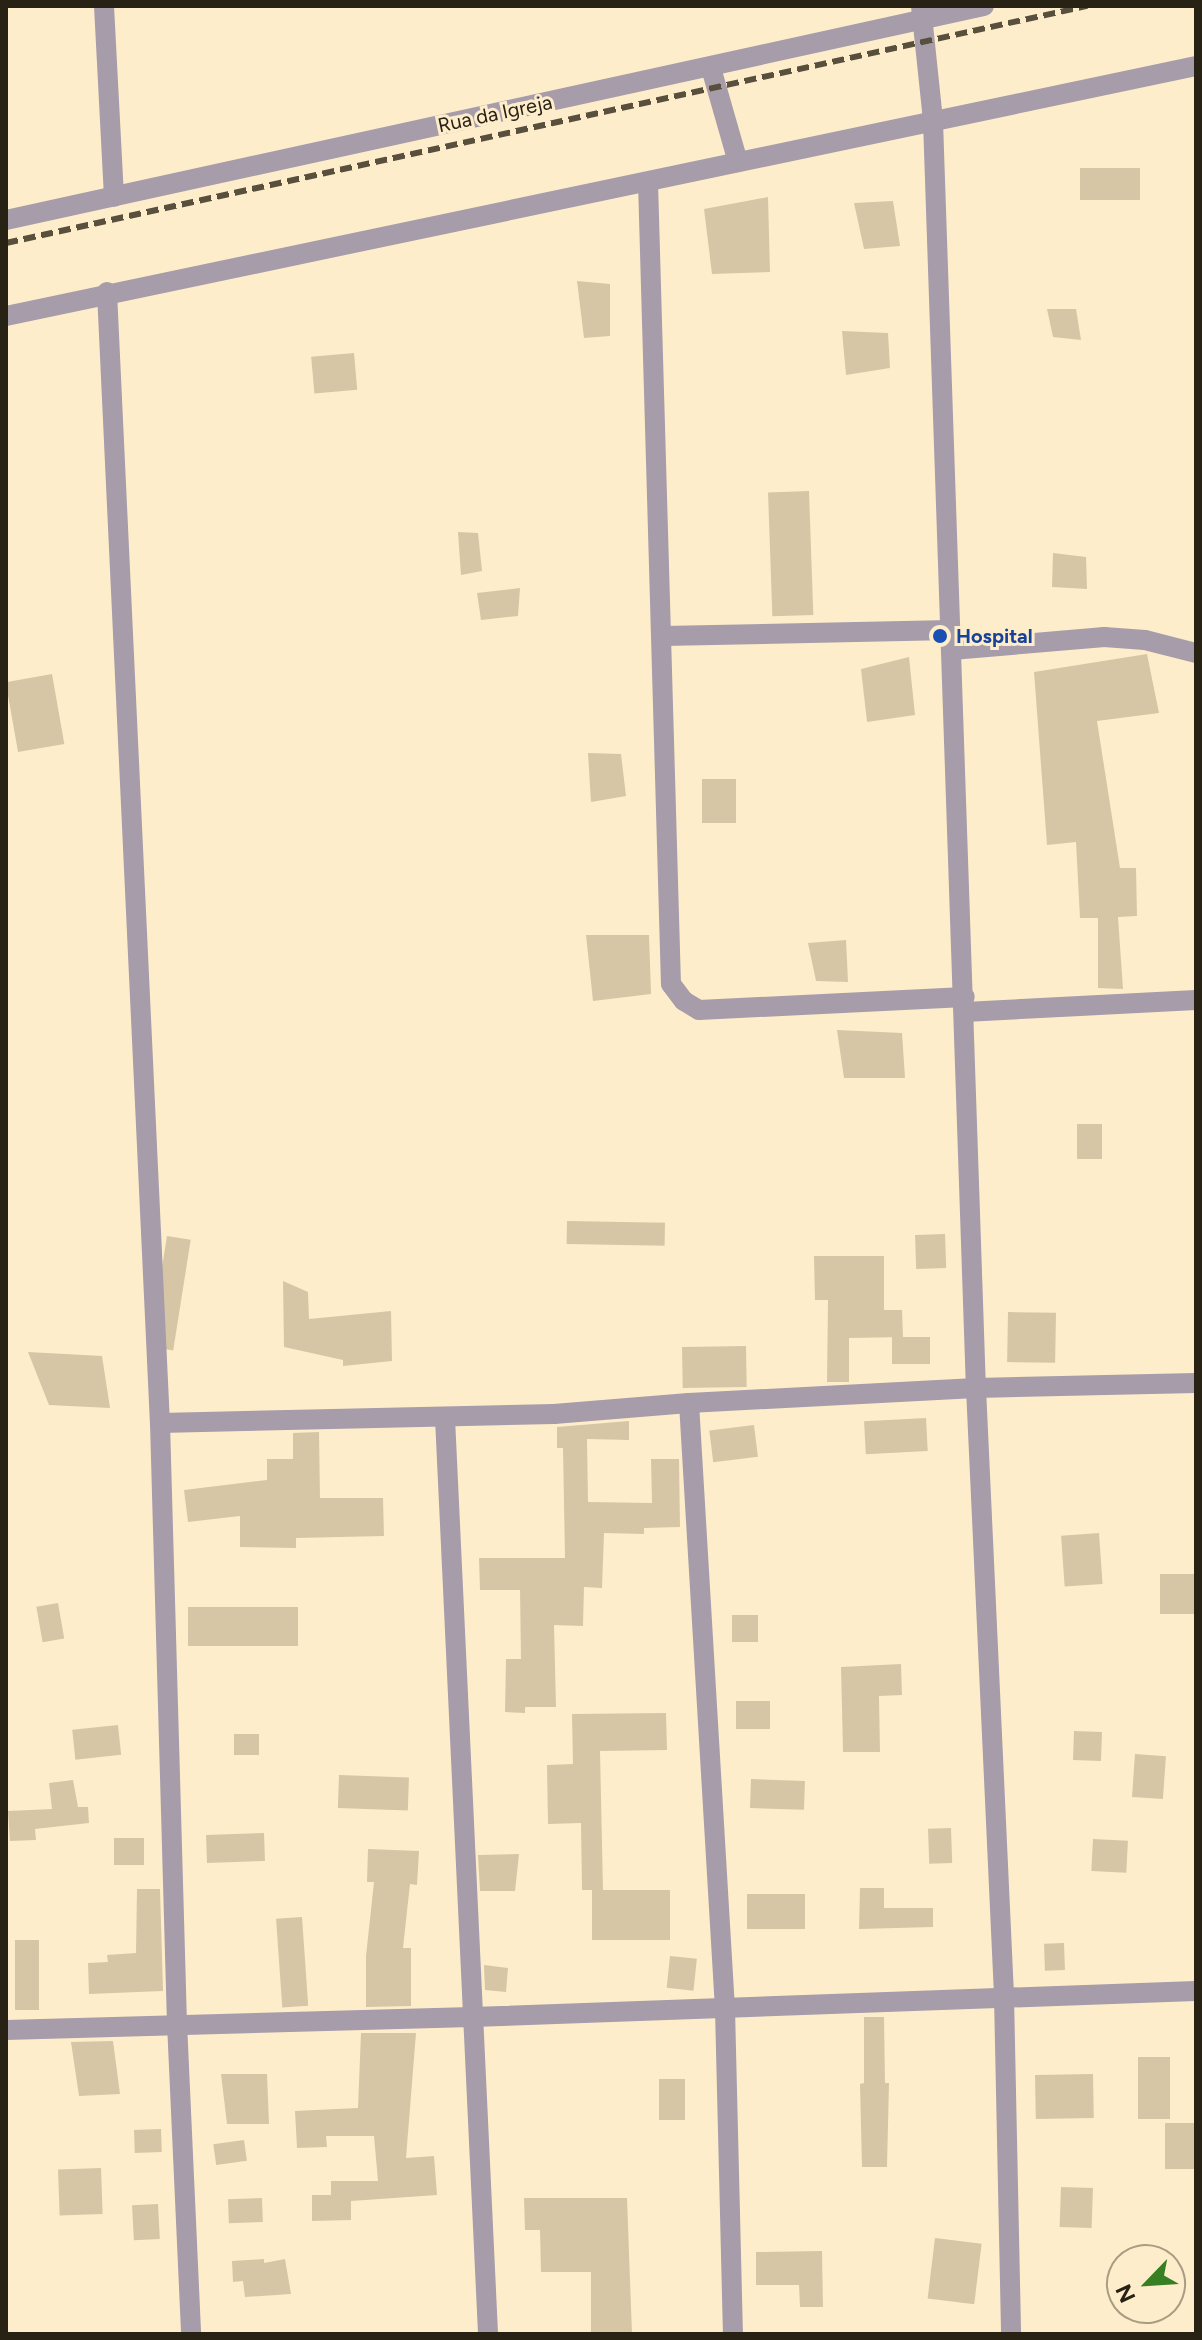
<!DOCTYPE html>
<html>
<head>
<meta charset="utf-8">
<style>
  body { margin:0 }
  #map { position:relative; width:1202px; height:2340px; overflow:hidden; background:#feedca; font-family:Figtree,sans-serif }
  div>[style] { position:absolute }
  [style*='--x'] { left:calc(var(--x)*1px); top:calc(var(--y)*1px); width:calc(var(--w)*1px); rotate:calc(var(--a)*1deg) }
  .building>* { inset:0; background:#d7c6a5; transform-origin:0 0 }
  .minor>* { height:20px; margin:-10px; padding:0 10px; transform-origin:10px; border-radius:10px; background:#a69caa }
  .rail>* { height:6px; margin-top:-3px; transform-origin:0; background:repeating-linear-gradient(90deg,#584f3d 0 12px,transparent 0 18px) }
  .dots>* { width:22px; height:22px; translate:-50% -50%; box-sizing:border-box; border:4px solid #feedca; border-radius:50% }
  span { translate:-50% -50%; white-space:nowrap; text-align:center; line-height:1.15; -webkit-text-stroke:6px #feedca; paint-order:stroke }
  .street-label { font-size:20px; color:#282215 }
  .transit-label { font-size:20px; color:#164399; font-weight:700 }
  .left { translate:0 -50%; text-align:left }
  .frame { position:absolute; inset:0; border:8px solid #282215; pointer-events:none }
  .north { position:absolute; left:1106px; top:2244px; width:80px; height:80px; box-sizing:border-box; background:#feedca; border:2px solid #a89c82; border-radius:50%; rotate:245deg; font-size:22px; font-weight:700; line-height:32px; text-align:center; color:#282215 }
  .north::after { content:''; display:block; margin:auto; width:28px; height:36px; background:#387f24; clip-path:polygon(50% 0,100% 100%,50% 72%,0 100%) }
</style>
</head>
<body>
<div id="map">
  <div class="building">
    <div style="left:1140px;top:168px;width:32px;height:60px;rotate:90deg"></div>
    <div style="clip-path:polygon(768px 197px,770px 272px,712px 274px,704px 209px)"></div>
    <div style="clip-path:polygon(893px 201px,900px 246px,864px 249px,854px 203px)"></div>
    <div style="clip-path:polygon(577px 281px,610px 284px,610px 336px,584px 338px)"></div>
    <div style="clip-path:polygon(1047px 309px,1076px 309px,1081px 340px,1053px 337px)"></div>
    <div style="clip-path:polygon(842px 331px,888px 333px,890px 368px,846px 375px)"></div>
    <div style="left:354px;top:353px;width:37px;height:43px;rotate:85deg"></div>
    <div style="left:809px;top:491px;width:124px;height:41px;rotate:88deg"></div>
    <div style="clip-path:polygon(458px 532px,478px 533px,482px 571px,461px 575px)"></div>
    <div style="clip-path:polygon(1053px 553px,1086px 557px,1087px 589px,1052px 587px)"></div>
    <div style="clip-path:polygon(520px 588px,518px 616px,481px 620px,477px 593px)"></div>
    <div style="clip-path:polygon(1147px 654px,1159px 713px,1097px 721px,1120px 868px,1136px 868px,1137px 916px,1118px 917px,1123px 989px,1098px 988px,1098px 918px,1080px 918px,1076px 842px,1047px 845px,1034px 672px)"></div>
    <div style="clip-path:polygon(909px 657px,915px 715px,867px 722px,861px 669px)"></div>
    <div style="left:52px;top:674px;width:71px;height:47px;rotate:80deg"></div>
    <div style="clip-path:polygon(588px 753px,621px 754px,626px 796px,591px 802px)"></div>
    <div style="left:702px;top:779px;width:34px;height:44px"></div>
    <div style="clip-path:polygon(586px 935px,649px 935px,651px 994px,593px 1001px)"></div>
    <div style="clip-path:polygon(846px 940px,848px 982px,816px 981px,808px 943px)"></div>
    <div style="clip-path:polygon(837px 1030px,902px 1033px,905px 1078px,844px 1078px)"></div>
    <div style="left:1077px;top:1124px;width:25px;height:35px"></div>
    <div style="left:567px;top:1221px;width:98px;height:23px;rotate:1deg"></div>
    <div style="left:945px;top:1234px;width:34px;height:30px;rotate:88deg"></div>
    <div style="left:167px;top:1236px;width:24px;height:112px;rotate:9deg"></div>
    <div style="clip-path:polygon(814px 1256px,884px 1256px,884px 1310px,902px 1310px,903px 1337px,849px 1338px,849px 1382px,827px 1382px,828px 1300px,815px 1300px)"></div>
    <div style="clip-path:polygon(283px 1281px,308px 1292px,309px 1319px,391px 1311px,392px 1361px,343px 1366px,343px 1360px,284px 1347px)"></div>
    <div style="left:1008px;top:1312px;width:48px;height:50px;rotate:1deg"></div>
    <div style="left:892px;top:1337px;width:38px;height:27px"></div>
    <div style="left:746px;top:1346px;width:41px;height:64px;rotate:89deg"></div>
    <div style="clip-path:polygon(28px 1352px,102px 1356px,110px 1408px,49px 1405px)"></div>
    <div style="left:926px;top:1418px;width:33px;height:62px;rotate:87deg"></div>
    <div style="clip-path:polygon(629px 1421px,629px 1440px,587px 1439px,588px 1502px,652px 1503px,651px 1459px,679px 1459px,680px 1527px,644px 1528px,644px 1534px,604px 1533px,602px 1588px,584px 1587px,583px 1626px,554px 1625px,556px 1707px,525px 1707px,525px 1713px,505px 1712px,506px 1659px,521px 1659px,520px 1590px,480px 1590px,479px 1558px,565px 1558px,563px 1448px,557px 1448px,557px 1427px)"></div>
    <div style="left:754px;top:1425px;width:32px;height:45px;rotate:83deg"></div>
    <div style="clip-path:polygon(319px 1432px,320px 1498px,383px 1498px,384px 1536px,296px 1538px,296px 1548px,240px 1547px,240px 1516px,188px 1522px,184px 1490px,267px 1480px,267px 1459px,293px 1459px,293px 1433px)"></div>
    <div style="left:1099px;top:1533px;width:51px;height:38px;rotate:86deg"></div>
    <div style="left:1196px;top:1574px;width:40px;height:36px;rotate:90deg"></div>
    <div style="left:58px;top:1603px;width:36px;height:22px;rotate:80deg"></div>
    <div style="left:298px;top:1607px;width:39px;height:110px;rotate:90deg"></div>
    <div style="left:732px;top:1615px;width:26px;height:27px"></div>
    <div style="clip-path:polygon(901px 1664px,902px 1695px,879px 1696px,880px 1752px,843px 1752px,841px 1667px)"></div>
    <div style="left:736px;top:1701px;width:34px;height:28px"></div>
    <div style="clip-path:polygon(666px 1713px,667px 1750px,600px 1751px,603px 1890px,582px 1890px,581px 1823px,548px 1824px,547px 1765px,573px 1764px,572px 1714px)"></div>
    <div style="left:118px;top:1725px;width:30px;height:46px;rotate:84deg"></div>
    <div style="left:1074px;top:1731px;width:28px;height:29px;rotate:2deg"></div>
    <div style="left:259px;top:1734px;width:21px;height:25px;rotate:90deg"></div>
    <div style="left:1135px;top:1754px;width:31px;height:43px;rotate:4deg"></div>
    <div style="left:339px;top:1775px;width:70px;height:33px;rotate:2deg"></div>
    <div style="left:751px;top:1779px;width:54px;height:29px;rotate:2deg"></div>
    <div style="clip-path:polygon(73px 1780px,78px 1807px,88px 1807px,89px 1823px,35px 1829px,36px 1840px,10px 1841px,8px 1811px,52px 1809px,49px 1783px)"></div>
    <div style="left:951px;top:1828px;width:35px;height:23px;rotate:88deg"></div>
    <div style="left:264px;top:1833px;width:28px;height:58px;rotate:88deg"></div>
    <div style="left:114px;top:1838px;width:30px;height:27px"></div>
    <div style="left:1093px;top:1839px;width:35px;height:32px;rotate:3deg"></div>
    <div style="clip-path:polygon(368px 1849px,419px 1851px,417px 1885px,410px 1884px,403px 1948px,411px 1948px,411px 2006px,366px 2007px,366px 1956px,374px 1882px,367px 1882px)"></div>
    <div style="clip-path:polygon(519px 1854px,515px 1891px,480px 1891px,478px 1855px)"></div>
    <div style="clip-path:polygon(860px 1888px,884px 1888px,884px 1908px,933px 1908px,933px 1927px,859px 1929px)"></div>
    <div style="clip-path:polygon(137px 1889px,160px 1889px,163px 1991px,89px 1994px,88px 1963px,108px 1962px,107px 1955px,136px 1953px)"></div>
    <div style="left:592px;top:1890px;width:78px;height:50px"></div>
    <div style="left:747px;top:1894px;width:58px;height:35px"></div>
    <div style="left:302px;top:1917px;width:89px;height:26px;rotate:86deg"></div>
    <div style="left:15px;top:1940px;width:24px;height:70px"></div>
    <div style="left:1064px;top:1943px;width:27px;height:20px;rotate:88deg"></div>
    <div style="left:670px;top:1956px;width:27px;height:32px;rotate:6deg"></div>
    <div style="clip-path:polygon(484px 1965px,508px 1968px,506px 1992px,485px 1990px)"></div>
    <div style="clip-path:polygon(864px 2017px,884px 2017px,885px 2083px,889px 2083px,887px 2167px,862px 2167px,860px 2084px,864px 2083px)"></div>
    <div style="clip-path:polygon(361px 2033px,416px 2033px,406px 2158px,434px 2156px,437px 2195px,351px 2201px,351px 2220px,312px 2221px,312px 2195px,331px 2195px,331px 2181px,378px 2181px,374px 2136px,326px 2136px,327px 2147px,297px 2148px,295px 2111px,358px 2108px)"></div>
    <div style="clip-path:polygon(113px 2041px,120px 2094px,79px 2096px,71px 2042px)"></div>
    <div style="left:1138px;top:2057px;width:32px;height:62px"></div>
    <div style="clip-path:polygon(221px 2074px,267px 2074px,269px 2124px,227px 2124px)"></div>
    <div style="left:1093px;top:2074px;width:44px;height:58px;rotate:89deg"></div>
    <div style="left:659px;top:2079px;width:26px;height:41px"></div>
    <div style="left:1196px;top:2123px;width:46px;height:31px;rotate:90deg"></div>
    <div style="left:161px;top:2129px;width:23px;height:27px;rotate:88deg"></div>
    <div style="left:244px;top:2140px;width:21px;height:31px;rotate:82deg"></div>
    <div style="left:101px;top:2168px;width:46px;height:43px;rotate:88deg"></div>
    <div style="left:1061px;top:2187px;width:32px;height:40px;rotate:2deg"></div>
    <div style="left:262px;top:2198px;width:24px;height:34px;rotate:88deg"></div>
    <div style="clip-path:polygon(524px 2198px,627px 2198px,632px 2334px,591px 2334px,591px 2272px,541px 2272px,540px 2230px,525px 2230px)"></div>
    <div style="left:158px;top:2204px;width:35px;height:26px;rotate:87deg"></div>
    <div style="left:935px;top:2238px;width:47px;height:61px;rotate:7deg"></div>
    <div style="clip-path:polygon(822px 2251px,823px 2307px,800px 2307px,799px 2285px,756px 2285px,756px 2252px)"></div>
    <div style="clip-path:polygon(264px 2259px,264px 2263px,285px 2259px,291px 2294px,245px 2297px,243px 2281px,233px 2282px,232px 2261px)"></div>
  </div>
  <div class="minor">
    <div style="--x:104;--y:6;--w:191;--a:87"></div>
    <div style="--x:921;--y:6;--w:116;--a:84"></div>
    <div style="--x:933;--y:121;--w:1268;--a:88.06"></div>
    <div style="--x:976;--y:1388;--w:609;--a:87.36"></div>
    <div style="--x:1004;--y:1996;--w:338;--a:88.8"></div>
    <div style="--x:711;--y:68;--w:98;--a:74"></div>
    <div style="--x:648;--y:182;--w:802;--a:88.36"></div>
    <div style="--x:671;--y:984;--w:21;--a:53"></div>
    <div style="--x:684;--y:1001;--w:17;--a:31"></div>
    <div style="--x:699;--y:1010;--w:266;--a:-2.8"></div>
    <div style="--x:6;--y:220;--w:1001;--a:-12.34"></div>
    <div style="--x:107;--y:292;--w:1132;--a:87.32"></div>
    <div style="--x:160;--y:1423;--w:600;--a:88.38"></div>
    <div style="--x:177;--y:2023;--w:311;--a:87.4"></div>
    <div style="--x:6;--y:316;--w:1216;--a:-11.86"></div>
    <div style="--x:663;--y:636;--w:288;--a:-1.2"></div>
    <div style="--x:952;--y:650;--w:153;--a:-4.9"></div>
    <div style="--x:1104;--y:637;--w:41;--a:4.2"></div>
    <div style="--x:1145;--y:640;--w:53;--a:14.3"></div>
    <div style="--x:965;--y:1012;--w:231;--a:-3"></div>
    <div style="--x:689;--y:1403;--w:607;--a:86.6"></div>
    <div style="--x:725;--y:2009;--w:325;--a:88.6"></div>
    <div style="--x:445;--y:1418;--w:917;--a:87.31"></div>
    <div style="--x:160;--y:1423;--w:394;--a:-1.3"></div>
    <div style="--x:554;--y:1414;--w:135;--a:-4.7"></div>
    <div style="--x:689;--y:1403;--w:287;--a:-3"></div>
    <div style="--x:976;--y:1388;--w:220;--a:-1.3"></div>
    <div style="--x:6;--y:2030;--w:466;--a:-1.6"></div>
    <div style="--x:472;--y:2017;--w:724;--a:-2.06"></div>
  </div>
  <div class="rail">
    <div style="--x:6;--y:243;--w:1107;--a:-12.37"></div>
  </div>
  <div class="dots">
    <div style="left:940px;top:636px;background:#1a4fb4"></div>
  </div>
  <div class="street-label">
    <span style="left:495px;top:114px;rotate:-12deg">Rua da Igreja</span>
  </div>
  <div class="transit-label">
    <span class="left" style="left:956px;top:636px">Hospital</span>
  </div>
  <div class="frame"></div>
  <div class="north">N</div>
</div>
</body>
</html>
